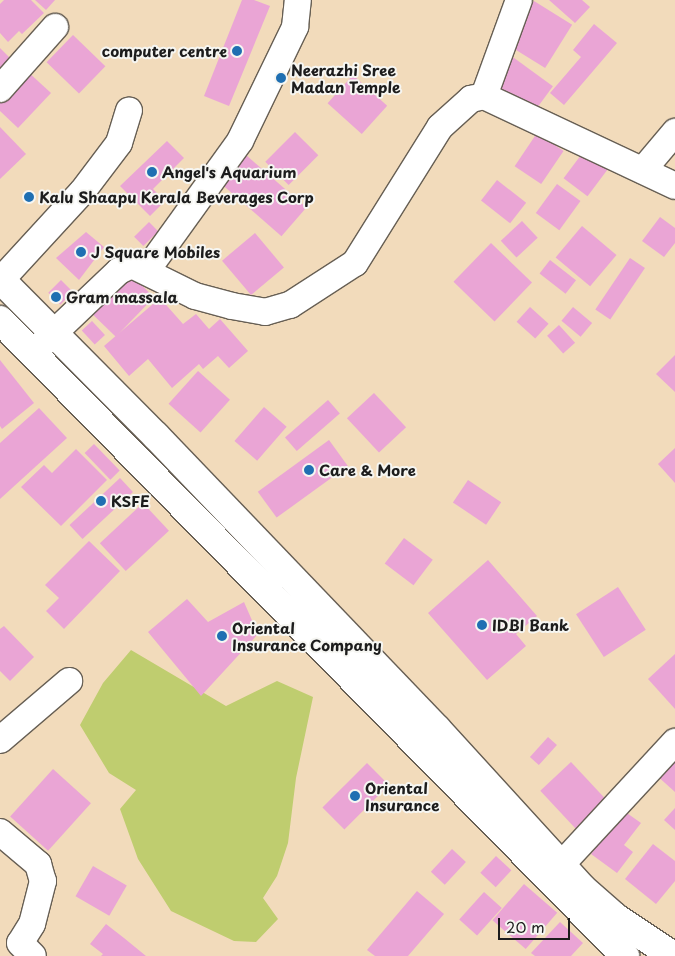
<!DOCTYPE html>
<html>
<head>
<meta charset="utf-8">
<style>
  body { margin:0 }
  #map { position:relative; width:675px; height:956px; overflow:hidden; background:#f2dbbb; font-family:"Playpen Sans",sans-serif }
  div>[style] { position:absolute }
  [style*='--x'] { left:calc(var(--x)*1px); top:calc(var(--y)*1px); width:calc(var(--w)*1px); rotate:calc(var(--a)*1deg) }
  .green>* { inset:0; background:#bfcd6f }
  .building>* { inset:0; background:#eaa5d5; transform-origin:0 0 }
  .roads { filter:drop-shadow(1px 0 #675f54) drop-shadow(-1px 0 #675f54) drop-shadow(0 1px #675f54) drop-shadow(0 -1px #675f54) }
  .minor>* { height:26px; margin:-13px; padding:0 13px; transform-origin:13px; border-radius:13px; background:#fff }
  .major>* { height:28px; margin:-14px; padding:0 14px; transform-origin:14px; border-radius:14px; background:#fff }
  .dots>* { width:14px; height:14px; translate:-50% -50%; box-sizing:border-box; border:2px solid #f6f6f2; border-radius:50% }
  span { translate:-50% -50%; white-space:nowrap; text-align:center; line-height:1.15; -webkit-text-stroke:4px #f6f6f2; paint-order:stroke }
  .poi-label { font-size:15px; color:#1c1c1c; font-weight:700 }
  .right { translate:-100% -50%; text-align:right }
  .left { translate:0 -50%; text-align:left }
  .scale { position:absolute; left:498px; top:918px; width:72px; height:22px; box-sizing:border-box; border:2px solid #1c1c1c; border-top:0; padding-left:6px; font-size:15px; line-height:18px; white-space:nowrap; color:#1c1c1c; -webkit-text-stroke:4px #f6f6f2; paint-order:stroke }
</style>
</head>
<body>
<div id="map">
  <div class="green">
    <div style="clip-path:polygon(131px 650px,226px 706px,277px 681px,313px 697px,296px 778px,288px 843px,277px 876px,263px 898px,278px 919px,256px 942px,234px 941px,171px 911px,138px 859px,120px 809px,136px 790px,109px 773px,80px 725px,103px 683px)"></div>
  </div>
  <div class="building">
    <div style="clip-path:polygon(4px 0,31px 0,44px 13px,22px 34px,19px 31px,8px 42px,0 33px,0 4px)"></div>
    <div style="clip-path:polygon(35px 0,55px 0,46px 10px)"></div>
    <div style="clip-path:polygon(242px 0,254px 0,270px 6px,229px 106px,204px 96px)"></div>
    <div style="clip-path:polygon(549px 0,582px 0,590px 7px,575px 23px)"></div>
    <div style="left:534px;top:1px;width:45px;height:51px;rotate:32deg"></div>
    <div style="clip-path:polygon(594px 24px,617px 43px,564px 105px,550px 93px,581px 57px,573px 50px)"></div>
    <div style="left:73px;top:35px;width:45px;height:38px;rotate:44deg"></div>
    <div style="clip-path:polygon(0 48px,12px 60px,0 73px)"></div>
    <div style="left:510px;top:55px;width:53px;height:32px;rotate:36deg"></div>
    <div style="clip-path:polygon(27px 71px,51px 93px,18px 128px,0 111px,0 100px)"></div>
    <div style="left:353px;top:75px;width:46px;height:38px;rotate:42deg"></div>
    <div style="clip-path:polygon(0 127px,26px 154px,0 179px)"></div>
    <div style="left:295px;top:132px;width:33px;height:42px;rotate:45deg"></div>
    <div style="left:537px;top:133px;width:32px;height:40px;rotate:34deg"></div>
    <div style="clip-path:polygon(167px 141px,184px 158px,153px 189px,165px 201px,150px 216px,120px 186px)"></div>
    <div style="left:584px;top:151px;width:30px;height:34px;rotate:37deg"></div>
    <div style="left:246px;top:155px;width:80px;height:38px;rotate:41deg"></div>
    <div style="left:497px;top:180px;width:37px;height:26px;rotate:38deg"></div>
    <div style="left:557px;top:184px;width:29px;height:36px;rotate:36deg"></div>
    <div style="clip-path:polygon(660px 217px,675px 228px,675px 243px,664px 257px,642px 241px)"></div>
    <div style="left:522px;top:221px;width:23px;height:29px;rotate:47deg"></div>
    <div style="left:149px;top:222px;width:13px;height:21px;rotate:45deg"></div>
    <div style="left:582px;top:226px;width:45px;height:41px;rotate:40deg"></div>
    <div style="clip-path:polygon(86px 232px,104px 247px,79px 280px,56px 258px)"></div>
    <div style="left:255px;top:233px;width:45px;height:43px;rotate:50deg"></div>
    <div style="left:491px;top:243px;width:57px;height:54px;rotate:44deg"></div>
    <div style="left:630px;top:258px;width:18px;height:62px;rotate:34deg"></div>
    <div style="left:550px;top:260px;width:33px;height:17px;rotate:38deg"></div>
    <div style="left:131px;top:275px;width:32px;height:55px;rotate:44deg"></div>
    <div style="left:61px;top:280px;width:17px;height:18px;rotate:45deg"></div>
    <div style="clip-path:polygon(160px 298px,183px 324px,196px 314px,209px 329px,220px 319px,248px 351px,229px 368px,218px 356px,203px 369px,199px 364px,172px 388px,148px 359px,129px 376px,104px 346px)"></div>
    <div style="left:530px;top:307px;width:25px;height:20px;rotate:42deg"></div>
    <div style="left:573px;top:307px;width:25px;height:18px;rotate:40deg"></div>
    <div style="left:92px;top:321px;width:19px;height:14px;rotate:47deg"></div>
    <div style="left:559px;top:325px;width:24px;height:16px;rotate:48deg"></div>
    <div style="clip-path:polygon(675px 355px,675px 392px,656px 374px)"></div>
    <div style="clip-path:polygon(0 360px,34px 403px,2px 429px,0 426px)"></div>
    <div style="left:198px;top:371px;width:43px;height:44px;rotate:42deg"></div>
    <div style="left:374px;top:393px;width:47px;height:37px;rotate:47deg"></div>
    <div style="left:328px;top:400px;width:18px;height:57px;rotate:49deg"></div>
    <div style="left:264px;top:407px;width:30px;height:45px;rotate:41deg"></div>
    <div style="clip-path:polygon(39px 408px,67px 438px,0 499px,0 443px)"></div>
    <div style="left:329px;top:440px;width:32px;height:88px;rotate:54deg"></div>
    <div style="left:94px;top:444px;width:37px;height:13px;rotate:46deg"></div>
    <div style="clip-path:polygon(675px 448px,675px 483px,658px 464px)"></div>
    <div style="clip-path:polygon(76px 449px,107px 480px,61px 526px,21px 487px,44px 465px,52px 473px)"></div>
    <div style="left:120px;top:478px;width:19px;height:69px;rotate:47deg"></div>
    <div style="left:468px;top:480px;width:40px;height:27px;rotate:34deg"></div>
    <div style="left:143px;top:503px;width:38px;height:59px;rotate:47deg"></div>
    <div style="left:404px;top:538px;width:36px;height:32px;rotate:37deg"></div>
    <div style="clip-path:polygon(89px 541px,120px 571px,64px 629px,46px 611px,59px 598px,45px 585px)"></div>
    <div style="clip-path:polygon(488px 560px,537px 616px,516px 634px,526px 646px,487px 680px,428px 613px)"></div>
    <div style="left:618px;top:587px;width:51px;height:50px;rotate:57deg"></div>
    <div style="clip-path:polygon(187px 599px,208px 622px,244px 602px,258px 634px,201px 696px,148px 632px)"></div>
    <div style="clip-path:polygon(4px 626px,34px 657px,10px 681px,0 671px,0 629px)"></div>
    <div style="clip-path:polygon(675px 654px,675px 709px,648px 679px)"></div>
    <div style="left:548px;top:737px;width:12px;height:27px;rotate:42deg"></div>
    <div style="clip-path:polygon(675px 752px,675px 792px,655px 774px)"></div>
    <div style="left:571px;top:762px;width:52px;height:42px;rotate:47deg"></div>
    <div style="left:367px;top:763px;width:31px;height:63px;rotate:45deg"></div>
    <div style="left:53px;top:769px;width:51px;height:64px;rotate:42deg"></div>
    <div style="clip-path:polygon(675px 808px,675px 830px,664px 820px)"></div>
    <div style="clip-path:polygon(624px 811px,641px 823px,624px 845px,633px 852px,617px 873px,591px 854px)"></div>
    <div style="clip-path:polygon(653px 844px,675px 861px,675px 881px,656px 904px,625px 879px)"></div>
    <div style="left:452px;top:849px;width:19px;height:31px;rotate:43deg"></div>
    <div style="left:496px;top:856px;width:21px;height:23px;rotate:43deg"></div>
    <div style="left:93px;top:866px;width:39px;height:35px;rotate:30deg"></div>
    <div style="left:524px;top:884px;width:44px;height:48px;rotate:41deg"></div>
    <div style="clip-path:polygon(417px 891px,444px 914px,408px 956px,375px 956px,367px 950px)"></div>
    <div style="left:484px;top:892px;width:24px;height:37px;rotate:42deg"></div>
    <div style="clip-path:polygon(560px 922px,583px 943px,571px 956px,535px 956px,531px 953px)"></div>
    <div style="clip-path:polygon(106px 924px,124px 938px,146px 956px,101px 956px,103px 954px,90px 944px)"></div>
  </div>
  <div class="roads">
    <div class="minor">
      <div style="--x:0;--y:89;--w:83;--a:-48.4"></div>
      <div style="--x:484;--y:96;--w:102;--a:-70"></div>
      <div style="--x:643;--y:170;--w:50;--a:-49.9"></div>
      <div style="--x:147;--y:270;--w:159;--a:-54.2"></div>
      <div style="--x:240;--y:141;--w:127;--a:-64.2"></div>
      <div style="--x:295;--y:27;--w:27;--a:-84"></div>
      <div style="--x:1;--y:280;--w:120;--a:-47.4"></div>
      <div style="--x:82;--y:192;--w:61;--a:-52.9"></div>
      <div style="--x:119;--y:143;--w:34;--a:-73"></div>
      <div style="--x:37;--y:349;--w:113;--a:-43.6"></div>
      <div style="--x:119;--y:271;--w:14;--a:-25"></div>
      <div style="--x:132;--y:265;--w:70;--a:26.2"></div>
      <div style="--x:195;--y:296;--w:38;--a:15"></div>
      <div style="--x:232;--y:306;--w:34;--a:10"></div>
      <div style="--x:265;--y:312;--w:26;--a:-16"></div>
      <div style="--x:290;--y:305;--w:77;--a:-32.9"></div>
      <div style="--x:355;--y:263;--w:160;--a:-58"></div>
      <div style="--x:440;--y:127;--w:42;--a:-42.1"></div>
      <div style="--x:471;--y:99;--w:13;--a:-13"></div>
      <div style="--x:484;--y:96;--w:211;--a:25.2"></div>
      <div style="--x:0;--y:740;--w:91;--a:-40.5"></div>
      <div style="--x:0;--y:832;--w:50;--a:40.1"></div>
      <div style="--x:38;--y:864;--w:18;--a:74"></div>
      <div style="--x:43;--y:881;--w:44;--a:104.3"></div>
      <div style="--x:32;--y:924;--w:22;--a:122"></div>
      <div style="--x:20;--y:943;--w:18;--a:45"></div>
      <div style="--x:561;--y:865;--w:168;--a:-47.2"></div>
    </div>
    <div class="major">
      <div style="--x:0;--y:279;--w:221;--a:45.2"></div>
      <div style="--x:156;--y:436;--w:405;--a:46.2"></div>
      <div style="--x:436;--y:728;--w:217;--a:47.6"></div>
      <div style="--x:582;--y:888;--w:44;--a:41.3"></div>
      <div style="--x:615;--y:917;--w:70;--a:33.9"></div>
      <div style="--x:0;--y:320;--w:892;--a:45.5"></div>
    </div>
  </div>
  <div class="dots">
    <div style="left:237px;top:51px;background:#1f6fb2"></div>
    <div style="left:281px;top:78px;background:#1f6fb2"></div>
    <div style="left:152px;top:172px;background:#1f6fb2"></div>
    <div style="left:29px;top:197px;background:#1f6fb2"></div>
    <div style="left:81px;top:252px;background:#1f6fb2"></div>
    <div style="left:56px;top:297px;background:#1f6fb2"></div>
    <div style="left:309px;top:470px;background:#1f6fb2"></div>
    <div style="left:101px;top:501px;background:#1f6fb2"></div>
    <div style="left:482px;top:625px;background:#1f6fb2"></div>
    <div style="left:222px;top:636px;background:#1f6fb2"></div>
    <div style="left:355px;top:796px;background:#1f6fb2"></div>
  </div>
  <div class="poi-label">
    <span class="right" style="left:227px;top:51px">computer centre</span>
    <span class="left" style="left:291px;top:78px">Neerazhi Sree<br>Madan Temple</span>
    <span class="left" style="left:162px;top:172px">Angel's Aquarium</span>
    <span class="left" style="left:39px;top:197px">Kalu Shaapu Kerala Beverages Corp</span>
    <span class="left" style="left:91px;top:252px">J Square Mobiles</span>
    <span class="left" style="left:66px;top:297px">Gram massala</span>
    <span class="left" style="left:319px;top:470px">Care &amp; More</span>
    <span class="left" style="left:111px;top:501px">KSFE</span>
    <span class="left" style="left:492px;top:625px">IDBI Bank</span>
    <span class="left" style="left:232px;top:636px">Oriental<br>Insurance Company</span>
    <span class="left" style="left:365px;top:796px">Oriental<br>Insurance</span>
  </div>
  <div class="scale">20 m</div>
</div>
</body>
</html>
